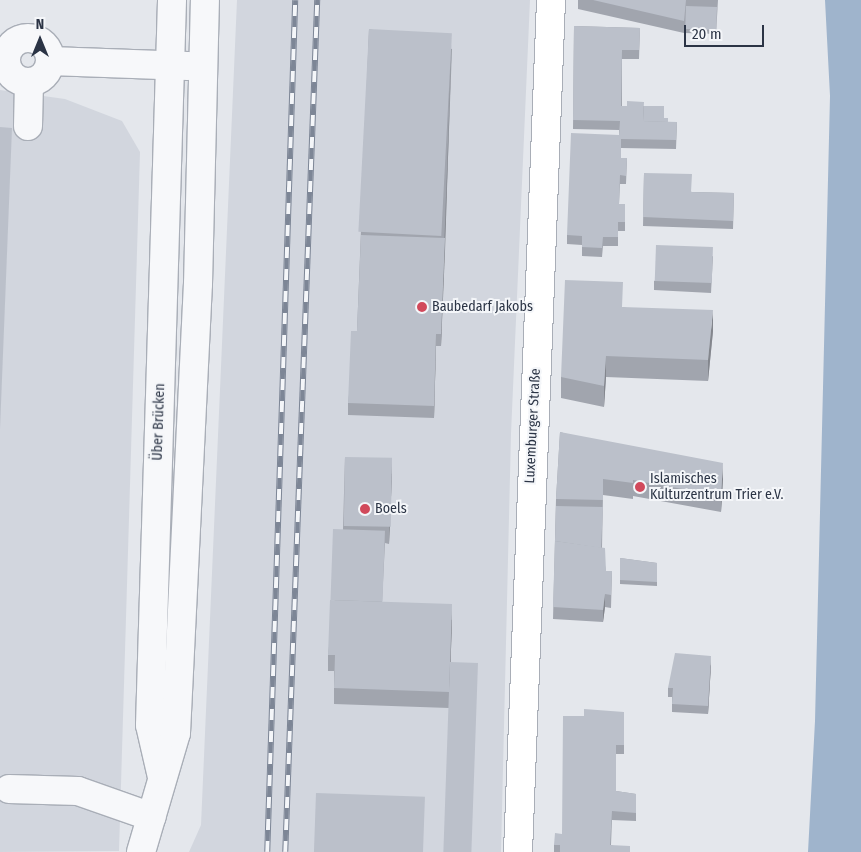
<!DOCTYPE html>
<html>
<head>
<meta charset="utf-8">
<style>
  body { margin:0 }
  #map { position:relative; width:861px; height:852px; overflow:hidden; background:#e4e7ec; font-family:"Fira Sans Condensed",sans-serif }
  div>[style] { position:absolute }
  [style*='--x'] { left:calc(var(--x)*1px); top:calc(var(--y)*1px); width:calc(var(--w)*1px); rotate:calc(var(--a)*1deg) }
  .built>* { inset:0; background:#d2d6de }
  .water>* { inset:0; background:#9fb4cc }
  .roads { filter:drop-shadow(1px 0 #a9aeb7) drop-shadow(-1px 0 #a9aeb7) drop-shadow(0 1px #a9aeb7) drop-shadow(0 -1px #a9aeb7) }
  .minor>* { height:28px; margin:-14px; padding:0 14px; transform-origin:14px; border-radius:14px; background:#f7f8fa }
  .minor>.ring { margin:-14px; padding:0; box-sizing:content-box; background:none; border:28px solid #f7f8fa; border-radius:50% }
  .major>* { height:28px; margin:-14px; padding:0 14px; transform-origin:14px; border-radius:14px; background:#fff }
  .rail>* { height:5.5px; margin-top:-2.75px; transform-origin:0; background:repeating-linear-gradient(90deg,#f4f6f9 0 11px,#7d8696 0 22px); box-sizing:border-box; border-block:1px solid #7d8696 }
  .wall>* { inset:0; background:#a1a5ae }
  .shaded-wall>* { inset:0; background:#83868d }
  .building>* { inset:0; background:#bbc0ca; transform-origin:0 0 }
  .dots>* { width:14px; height:14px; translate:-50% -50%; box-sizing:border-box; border:2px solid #f4f6f9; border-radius:50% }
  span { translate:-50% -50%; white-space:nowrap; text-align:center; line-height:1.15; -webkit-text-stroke:4px #f4f6f9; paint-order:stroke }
  .poi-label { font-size:14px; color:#2b3445 }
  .left { translate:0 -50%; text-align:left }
  .street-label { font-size:14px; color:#2b3445 }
  .north { position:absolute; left:15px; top:15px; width:50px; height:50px; -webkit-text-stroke:4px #f4f6f9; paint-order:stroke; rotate:0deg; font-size:14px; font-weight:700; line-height:20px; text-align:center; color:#2b3445 }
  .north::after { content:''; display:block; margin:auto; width:18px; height:22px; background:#2b3445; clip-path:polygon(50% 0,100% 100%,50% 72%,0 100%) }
  .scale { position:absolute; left:684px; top:25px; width:80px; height:22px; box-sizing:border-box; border:2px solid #2b3445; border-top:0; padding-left:6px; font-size:15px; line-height:18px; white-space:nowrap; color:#2b3445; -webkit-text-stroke:4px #f4f6f9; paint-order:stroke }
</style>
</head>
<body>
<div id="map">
  <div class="built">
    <div style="clip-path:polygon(237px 0,530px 0,511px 434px,501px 852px,189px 852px,201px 825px)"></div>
    <div style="clip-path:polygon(0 90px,65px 99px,122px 121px,140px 152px,119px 851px,0 852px)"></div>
  </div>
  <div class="water">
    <div style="clip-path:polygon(825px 0,861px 0,861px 852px,808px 852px,815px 721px,830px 96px)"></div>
  </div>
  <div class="roads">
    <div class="minor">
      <div class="ring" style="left:6px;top:38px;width:16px;height:16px"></div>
      <div style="--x:50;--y:61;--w:138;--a:2.1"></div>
      <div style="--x:28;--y:126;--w:44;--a:-88.7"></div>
      <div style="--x:162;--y:777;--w:53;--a:-103"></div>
      <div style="--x:150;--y:725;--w:725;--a:-88.26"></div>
      <div style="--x:9;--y:789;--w:69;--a:1.7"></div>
      <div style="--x:78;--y:791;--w:78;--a:19.4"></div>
      <div style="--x:141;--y:852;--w:124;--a:-73.6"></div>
      <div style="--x:176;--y:733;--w:450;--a:-87.2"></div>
      <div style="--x:198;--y:284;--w:284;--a:-88.6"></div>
    </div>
    <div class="major">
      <div style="--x:518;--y:852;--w:853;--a:-87.78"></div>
    </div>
  </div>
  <div class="rail">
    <div style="--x:267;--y:852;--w:852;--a:-88.12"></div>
    <div style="--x:285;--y:852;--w:853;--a:-87.85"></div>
  </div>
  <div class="wall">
    <div style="clip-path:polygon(578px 0,718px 0,716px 34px,684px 33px,578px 9px)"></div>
    <div style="clip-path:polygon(574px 26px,640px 28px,639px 59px,622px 59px,622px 106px,644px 106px,664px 118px,668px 122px,677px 122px,676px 149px,621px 148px,621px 158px,627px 158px,626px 184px,620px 184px,619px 204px,625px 204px,625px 231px,618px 231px,618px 246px,603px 246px,602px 257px,582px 256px,582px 245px,567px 244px,567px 235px,619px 135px,619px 130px,573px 129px)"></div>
    <div style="clip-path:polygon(369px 29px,452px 49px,441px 346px,436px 346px,434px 418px,348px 415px,348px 403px,357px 331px)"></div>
    <div style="clip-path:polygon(644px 173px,692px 192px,734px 193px,733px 229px,643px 226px)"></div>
    <div style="clip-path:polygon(713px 256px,711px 293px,654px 290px,654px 281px)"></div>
    <div style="clip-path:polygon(623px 307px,713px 331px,708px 381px,606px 377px,604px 407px,561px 398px,561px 377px)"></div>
    <div style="clip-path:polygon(560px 432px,723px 479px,721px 512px,633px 496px,633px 499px,603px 495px,602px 548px,606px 571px,612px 571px,611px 608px,605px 607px,603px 622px,553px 619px,556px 499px)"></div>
    <div style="clip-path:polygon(345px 457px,392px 474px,389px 544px,385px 543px,382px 602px,452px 620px,449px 708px,334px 704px,334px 671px,328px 671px,328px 655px,343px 529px)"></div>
    <div style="clip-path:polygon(620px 558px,657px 563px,657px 586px,620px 584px)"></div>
    <div style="clip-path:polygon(711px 665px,708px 714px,672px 712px,672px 697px,668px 697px,668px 688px)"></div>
    <div style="clip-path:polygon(624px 712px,624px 754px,616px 754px,616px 791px,636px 794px,636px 821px,612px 820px,611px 845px,630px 852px,554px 852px,554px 845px,562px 834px,584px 716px)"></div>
  </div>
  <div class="shaded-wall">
    <div style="clip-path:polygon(452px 33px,445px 251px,441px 346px,441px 334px)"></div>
    <div style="clip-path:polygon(713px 310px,713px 331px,708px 381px,708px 360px)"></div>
    <div style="clip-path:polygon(436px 334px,436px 346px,434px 418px,434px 406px)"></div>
    <div style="clip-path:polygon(606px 356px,606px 377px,604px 407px,604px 386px)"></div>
    <div style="clip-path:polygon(392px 458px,392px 474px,389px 544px,389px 528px)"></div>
    <div style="clip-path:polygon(723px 463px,723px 479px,721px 512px,721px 496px)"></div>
    <div style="clip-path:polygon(605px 594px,605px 607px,603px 622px,603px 610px)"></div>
    <div style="clip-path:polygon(452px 604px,452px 620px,449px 708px,449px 692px)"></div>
    <div style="clip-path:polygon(711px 656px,711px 665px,708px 714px,708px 706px)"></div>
  </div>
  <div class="building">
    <div style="clip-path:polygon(593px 0,686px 0,684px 21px)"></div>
    <div style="left:686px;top:6px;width:31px;height:23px;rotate:2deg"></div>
    <div style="clip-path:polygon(574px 26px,640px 28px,639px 50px,622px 50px,621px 106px,627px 106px,627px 101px,644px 102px,643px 121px,677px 122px,676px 140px,621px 139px,621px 158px,627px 158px,626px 176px,620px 175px,619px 204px,625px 204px,625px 222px,618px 222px,618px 237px,603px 237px,602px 248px,582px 247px,582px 236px,567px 235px,571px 133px,619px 135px,620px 121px,573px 120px)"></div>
    <div style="left:369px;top:29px;width:83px;height:203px;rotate:3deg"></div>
    <div style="clip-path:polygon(644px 106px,664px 106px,664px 118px,668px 118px,668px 122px,643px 121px)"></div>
    <div style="clip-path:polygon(0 127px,12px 128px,0 429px)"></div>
    <div style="clip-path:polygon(644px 173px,692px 174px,691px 192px,734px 193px,733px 221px,643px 217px)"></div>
    <div style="clip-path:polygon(361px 235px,445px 238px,441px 334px,436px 334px,434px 406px,348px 403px,351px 331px,357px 331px)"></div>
    <div style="left:656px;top:245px;width:57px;height:36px;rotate:2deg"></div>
    <div style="clip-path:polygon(565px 280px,623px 282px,622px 307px,713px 310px,708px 360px,606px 356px,604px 386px,561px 377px)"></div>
    <div style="clip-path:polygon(560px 432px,723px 463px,721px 496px,633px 480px,633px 483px,603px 479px,603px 500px,556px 499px)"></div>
    <div style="left:345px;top:457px;width:47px;height:69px;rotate:1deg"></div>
    <div style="clip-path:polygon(556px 506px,603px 507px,601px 548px,555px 541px)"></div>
    <div style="left:333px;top:529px;width:52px;height:71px;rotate:2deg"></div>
    <div style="clip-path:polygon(555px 541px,605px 548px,606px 571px,612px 571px,611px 595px,605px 594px,603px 610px,553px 607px)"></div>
    <div style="clip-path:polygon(620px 558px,657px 563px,657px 582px,620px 580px)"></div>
    <div style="clip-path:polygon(330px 600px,452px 604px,449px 692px,334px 688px,335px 655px,328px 655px)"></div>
    <div style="clip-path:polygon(675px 653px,711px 656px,708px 706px,672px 704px,673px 688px,668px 688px)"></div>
    <div style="left:450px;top:662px;width:28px;height:190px;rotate:2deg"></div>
    <div style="clip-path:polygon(584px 709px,624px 712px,624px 745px,616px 745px,616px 791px,636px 794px,636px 813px,612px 811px,610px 845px,630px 846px,630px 852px,560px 852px,560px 845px,554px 845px,555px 833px,562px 834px,563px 716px,584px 716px)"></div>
    <div style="left:316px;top:793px;width:109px;height:59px;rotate:2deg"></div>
  </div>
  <div class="dots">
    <div style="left:422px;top:307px;background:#d1495b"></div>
    <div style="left:640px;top:487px;background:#d1495b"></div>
    <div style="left:365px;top:509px;background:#d1495b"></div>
  </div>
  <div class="poi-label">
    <span class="left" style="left:432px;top:307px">Baubedarf Jakobs</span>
    <span class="left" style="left:650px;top:487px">Islamisches<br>Kulturzentrum Trier e.V.</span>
    <span class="left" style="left:375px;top:509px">Boels</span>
  </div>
  <div class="street-label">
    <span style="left:159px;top:422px;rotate:-88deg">Über Brücken</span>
    <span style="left:533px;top:426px;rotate:-87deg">Luxemburger Straße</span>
  </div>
  <div class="north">N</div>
  <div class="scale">20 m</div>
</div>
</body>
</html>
